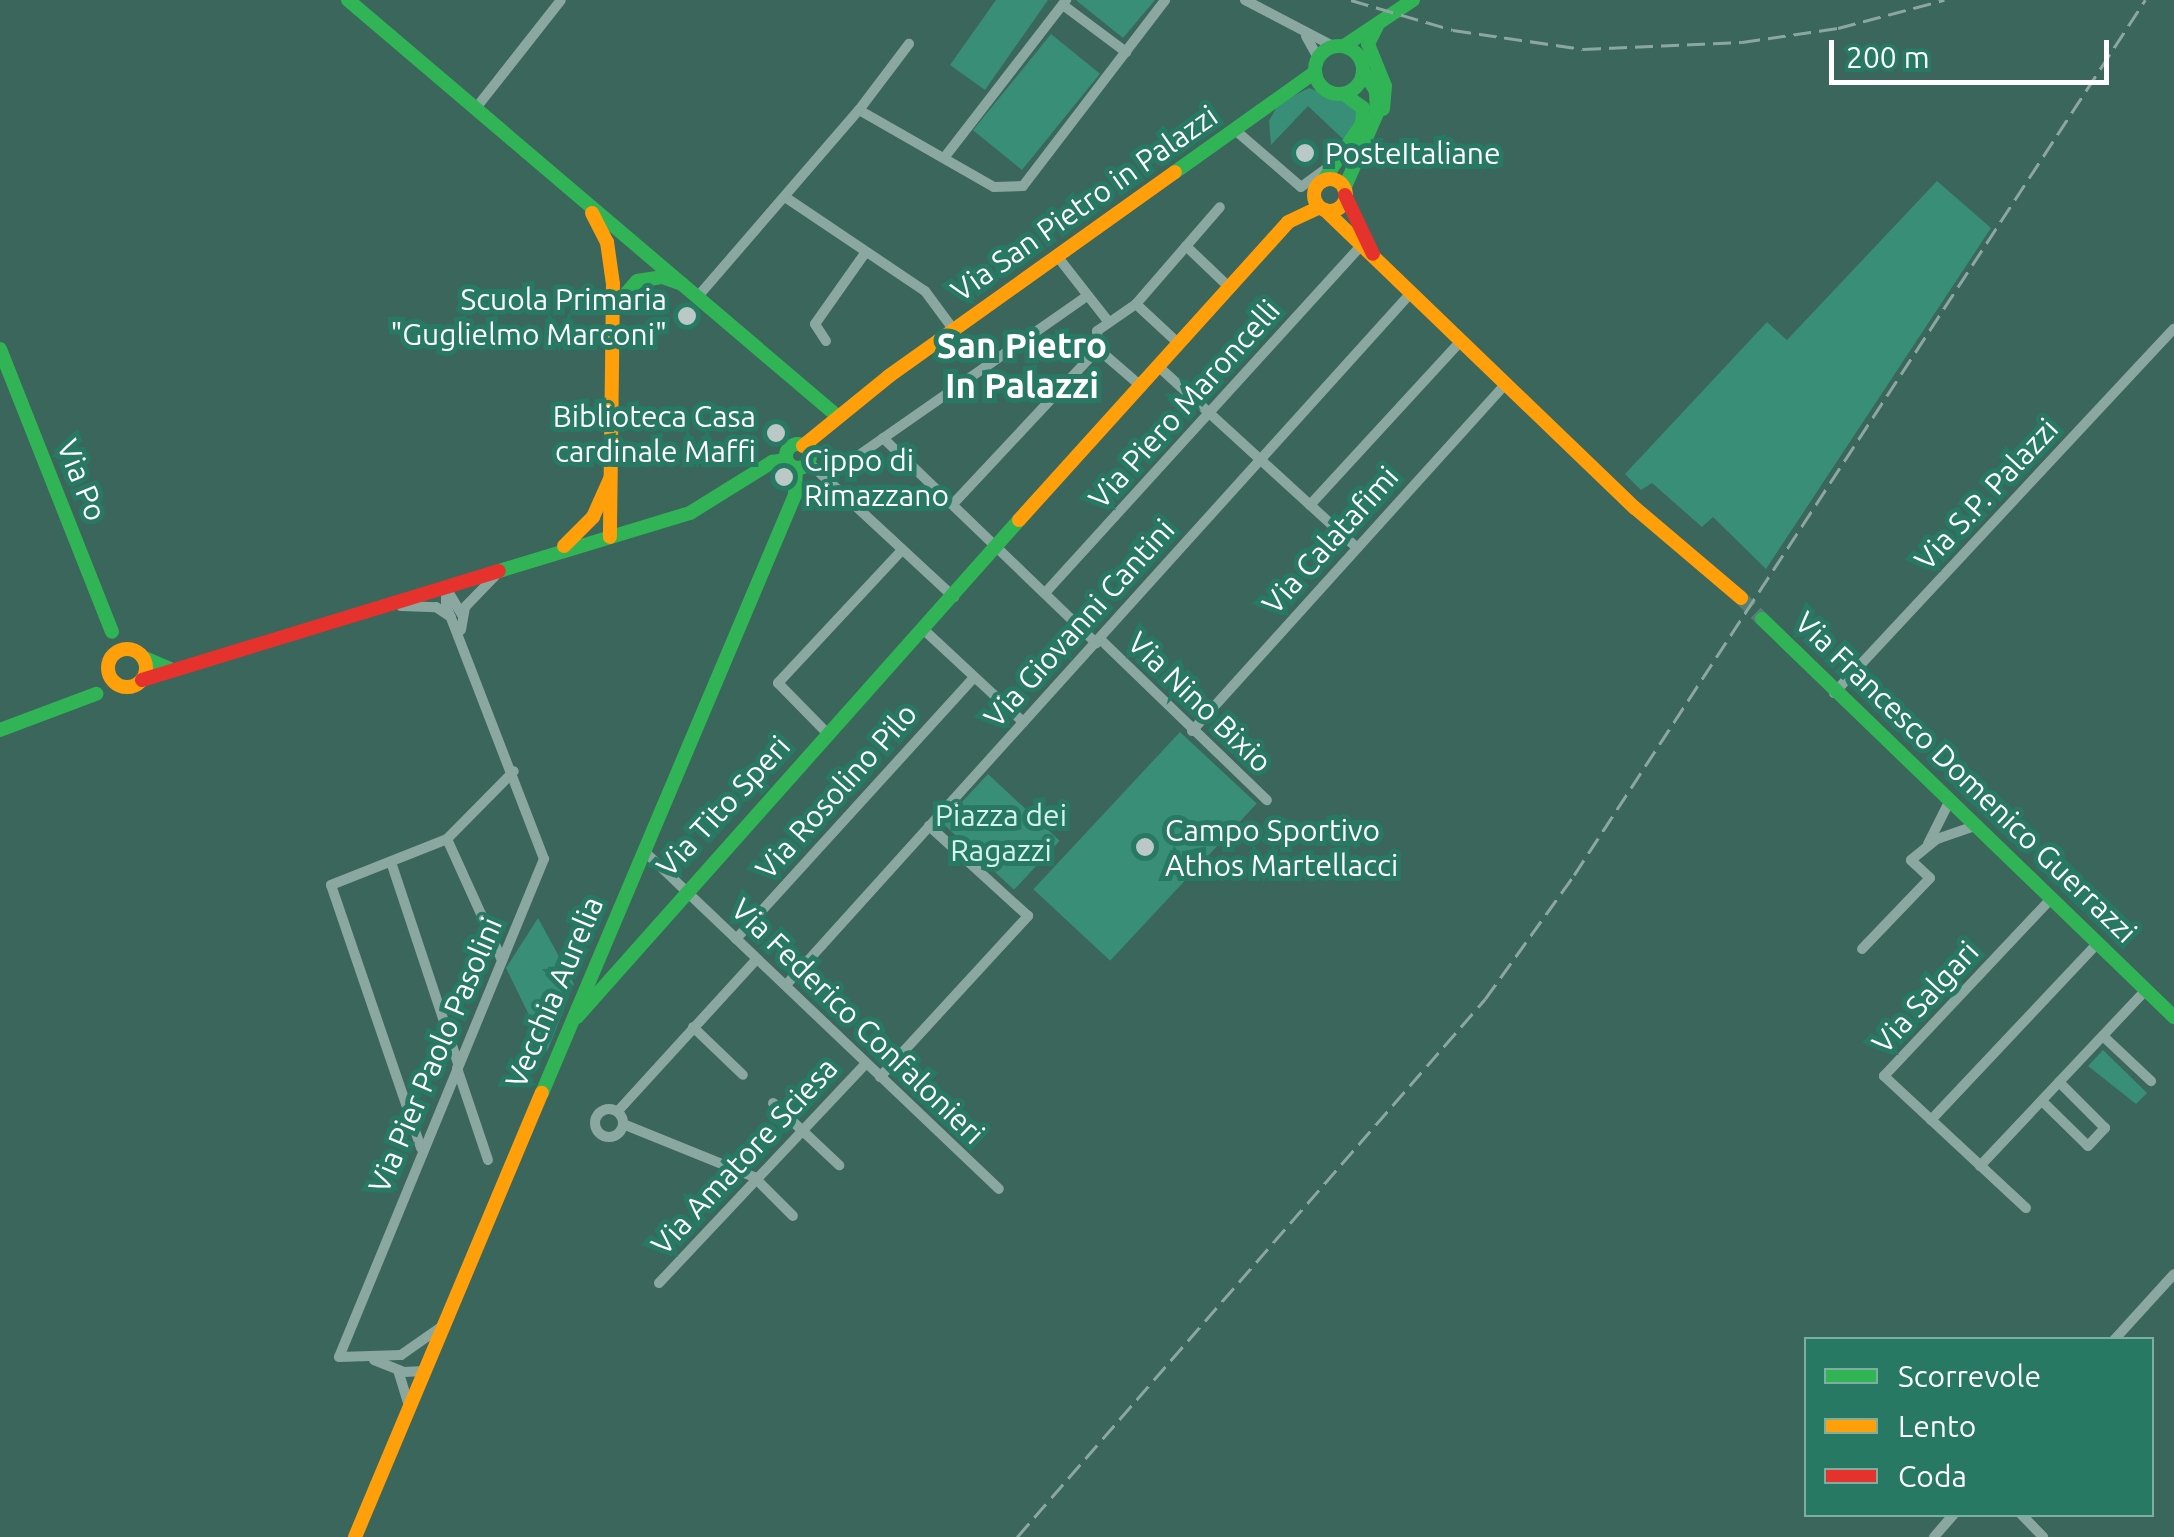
<!DOCTYPE html>
<html>
<head>
<meta charset="utf-8">
<style>
  body { margin:0 }
  #map { position:relative; width:2174px; height:1537px; overflow:hidden; background:#3a665b; font-family:Ubuntu,sans-serif }
  div>[style] { position:absolute }
  [style*='--x'] { left:calc(var(--x)*1px); top:calc(var(--y)*1px); width:calc(var(--w)*1px); rotate:calc(var(--a)*1deg) }
  .green>* { inset:0; background:#388e77; transform-origin:0 0 }
  .secondary-tunnel>* { height:14px; margin-top:-7px; transform-origin:0; background:repeating-linear-gradient(90deg,#587d74 0 14px,transparent 0 21px) }
  .street>* { height:10px; margin:-5px; padding:0 5px; transform-origin:5px; border-radius:5px; background:#8aa7a0 }
  .street>.ring { margin:-5px; padding:0; box-sizing:content-box; background:none; border:10px solid #8aa7a0; border-radius:50% }
  .fast>* { height:14px; margin:-7px; padding:0 7px; transform-origin:7px; border-radius:7px; background:#30b455 }
  .fast>.ring { margin:-7px; padding:0; box-sizing:content-box; background:none; border:14px solid #30b455; border-radius:50% }
  .slow>* { height:14px; margin:-7px; padding:0 7px; transform-origin:7px; border-radius:7px; background:#ff9f0a }
  .slow>.ring { margin:-7px; padding:0; box-sizing:content-box; background:none; border:14px solid #ff9f0a; border-radius:50% }
  .jam>* { height:14px; margin:-7px; padding:0 7px; transform-origin:7px; border-radius:7px; background:#e5322d }
  .rail>* { height:2.5px; margin-top:-1.25px; transform-origin:0; background:repeating-linear-gradient(90deg,#8ca7a1 0 18px,transparent 0 26px) }
  .dots>* { width:28px; height:28px; translate:-50% -50%; box-sizing:border-box; border:5px solid #277963; border-radius:50% }
  span { translate:-50% -50%; white-space:nowrap; text-align:center; line-height:1.15; -webkit-text-stroke:10px #277963; paint-order:stroke }
  .poi-label { font-size:30px; color:#fff }
  .left { translate:0 -50%; text-align:left }
  .right { translate:-100% -50%; text-align:right }
  .street-label { font-size:30px; color:#fff }
  .park-label { font-size:30px; color:#d4f5eb }
  .quarter-label { font-size:35px; color:#fff; font-weight:700 }
  .legend { position:absolute; left:1804px; top:1337px; width:350px; height:180px; box-sizing:border-box; background:#277963; border:2px solid #7dafa1; margin:0; padding:12px 18px; list-style:none; font-size:30px; color:#fff }
  .legend li { display:flex; align-items:center; gap:20px; height:50px }
  .legend b { width:50px; border:2px solid #7dafa1 }
  .scale { position:absolute; left:1829px; top:40px; width:280px; height:45px; box-sizing:border-box; border:5px solid #fff; border-top:0; padding-left:12px; font-size:30px; line-height:35px; white-space:nowrap; color:#fff; -webkit-text-stroke:8px #277963; paint-order:stroke }
</style>
</head>
<body>
<div id="map">
  <div class="green">
    <div style="clip-path:polygon(996px 0,1048px 0,985px 90px,950px 65px)"></div>
    <div style="clip-path:polygon(1155px 0,1123px 38px,1077px 1px,1077px 0)"></div>
    <div style="left:1051px;top:34px;width:63px;height:124px;rotate:39deg"></div>
    <div style="clip-path:polygon(1309px 88px,1353px 104px,1360px 121px,1344px 140px,1308px 106px,1271px 145px,1269px 121px,1279px 103px)"></div>
    <div style="clip-path:polygon(1937px 181px,1991px 228px,1766px 569px,1713px 517px,1702px 527px,1652px 483px,1641px 490px,1625px 474px,1767px 322px,1787px 340px)"></div>
    <div style="left:1180px;top:732px;width:105px;height:215px;rotate:43deg"></div>
    <div style="left:988px;top:774px;width:98px;height:67px;rotate:43deg"></div>
    <div style="clip-path:polygon(538px 918px,574px 984px,547px 1052px,506px 968px)"></div>
    <div style="clip-path:polygon(2103px 1050px,2147px 1093px,2136px 1104px,2088px 1066px)"></div>
  </div>
  <div class="secondary-tunnel">
    <div style="--x:1741;--y:598;--w:30;--a:45"></div>
  </div>
  <div class="street">
    <div style="--x:1245;--y:0;--w:99;--a:27.6"></div>
    <div style="--x:1063;--y:5;--w:79;--a:36.7"></div>
    <div style="--x:1306;--y:36;--w:25;--a:61"></div>
    <div style="--x:476;--y:108;--w:137;--a:-51.8"></div>
    <div style="--x:859;--y:110;--w:83;--a:-52.9"></div>
    <div style="--x:1235;--y:130;--w:87;--a:40.8"></div>
    <div style="--x:1301;--y:187;--w:39;--a:-36"></div>
    <div style="--x:944;--y:158;--w:200;--a:-52.3"></div>
    <div style="--x:788;--y:199;--w:165;--a:33.9"></div>
    <div style="--x:925;--y:291;--w:47;--a:53.6"></div>
    <div style="--x:1186;--y:246;--w:61;--a:43.7"></div>
    <div style="--x:1057;--y:256;--w:83;--a:51.9"></div>
    <div style="--x:700;--y:294;--w:243;--a:-49.2"></div>
    <div style="--x:859;--y:110;--w:155;--a:29.7"></div>
    <div style="--x:994;--y:187;--w:29;--a:-2"></div>
    <div style="--x:1023;--y:186;--w:234;--a:-52.6"></div>
    <div style="--x:1136;--y:304;--w:128;--a:-49.1"></div>
    <div style="--x:826;--y:341;--w:20;--a:-123"></div>
    <div style="--x:815;--y:324;--w:87;--a:-54.8"></div>
    <div style="--x:1159;--y:367;--w:268;--a:42.4"></div>
    <div style="--x:1142;--y:387;--w:58;--a:-139.2"></div>
    <div style="--x:1098;--y:349;--w:18;--a:-93"></div>
    <div style="--x:1097;--y:331;--w:47;--a:-34.7"></div>
    <div style="--x:1136;--y:304;--w:59;--a:42.9"></div>
    <div style="--x:883;--y:438;--w:296;--a:43.9"></div>
    <div style="--x:808;--y:462;--w:199;--a:42.8"></div>
    <div style="--x:829;--y:476;--w:315;--a:-34.9"></div>
    <div style="--x:953;--y:504;--w:212;--a:-46.9"></div>
    <div style="--x:1310;--y:505;--w:222;--a:-47.4"></div>
    <div style="--x:446;--y:588;--w:31;--a:59"></div>
    <div style="--x:1045;--y:593;--w:466;--a:-47.7"></div>
    <div style="--x:401;--y:606;--w:35;--a:2"></div>
    <div style="--x:436;--y:607;--w:18;--a:34"></div>
    <div style="--x:923;--y:629;--w:137;--a:42.9"></div>
    <div style="--x:461;--y:630;--w:23;--a:-80"></div>
    <div style="--x:465;--y:607;--w:43;--a:-45.9"></div>
    <div style="--x:1100;--y:639;--w:232;--a:44"></div>
    <div style="--x:1834;--y:693;--w:498;--a:-47"></div>
    <div style="--x:1192;--y:731;--w:467;--a:-47.9"></div>
    <div style="--x:827;--y:733;--w:70;--a:-134.4"></div>
    <div style="--x:778;--y:683;--w:180;--a:-47"></div>
    <div style="--x:447;--y:839;--w:133;--a:65.6"></div>
    <div style="--x:1928;--y:844;--w:47;--a:-63.4"></div>
    <div style="--x:644;--y:851;--w:490;--a:43.6"></div>
    <div style="--x:391;--y:862;--w:212;--a:71.6"></div>
    <div style="--x:736;--y:939;--w:354;--a:-47.7"></div>
    <div style="--x:1862;--y:949;--w:98;--a:-46.2"></div>
    <div style="--x:1930;--y:878;--w:26;--a:-137"></div>
    <div style="--x:1911;--y:860;--w:33;--a:-39"></div>
    <div style="--x:1937;--y:839;--w:39;--a:-19"></div>
    <div style="--x:786;--y:985;--w:931;--a:-47.92"></div>
    <div style="--x:693;--y:1027;--w:69;--a:43.8"></div>
    <div style="--x:2103;--y:1036;--w:66;--a:43.2"></div>
    <div style="--x:457;--y:1068;--w:97;--a:71.4"></div>
    <div style="--x:880;--y:1077;--w:219;--a:-47.4"></div>
    <div style="--x:1028;--y:916;--w:134;--a:-137.7"></div>
    <div style="--x:2042;--y:1101;--w:64;--a:44.4"></div>
    <div style="--x:2088;--y:1146;--w:25;--a:-47"></div>
    <div style="--x:2105;--y:1128;--w:65;--a:-135"></div>
    <div style="--x:773;--y:1103;--w:91;--a:43.2"></div>
    <div class="ring" style="left:595px;top:1109px;width:18px;height:18px"></div>
    <div style="--x:618;--y:1111;--w:206;--a:-47.6"></div>
    <div style="--x:1931;--y:1120;--w:243;--a:-46.7"></div>
    <div style="--x:623;--y:1124;--w:141;--a:22"></div>
    <div style="--x:754;--y:1177;--w:55;--a:45"></div>
    <div style="--x:421;--y:1148;--w:278;--a:-108.9"></div>
    <div style="--x:331;--y:885;--w:125;--a:-21.6"></div>
    <div style="--x:447;--y:839;--w:95;--a:-45.4"></div>
    <div style="--x:1980;--y:1166;--w:242;--a:-46.7"></div>
    <div style="--x:2026;--y:1208;--w:194;--a:-137.1"></div>
    <div style="--x:1884;--y:1076;--w:245;--a:-46.7"></div>
    <div style="--x:659;--y:1283;--w:302;--a:-46.7"></div>
    <div style="--x:441;--y:1327;--w:49;--a:145"></div>
    <div style="--x:401;--y:1355;--w:62;--a:178.2"></div>
    <div style="--x:339;--y:1357;--w:539;--a:-67.63"></div>
    <div style="--x:544;--y:859;--w:272;--a:-111.1"></div>
    <div style="--x:446;--y:605;--w:17;--a:-90"></div>
    <div style="--x:2114;--y:1340;--w:89;--a:-47.7"></div>
    <div style="--x:374;--y:1360;--w:32;--a:22"></div>
    <div style="--x:404;--y:1372;--w:20;--a:-3"></div>
    <div style="--x:398;--y:1370;--w:37;--a:73"></div>
    <div style="--x:2021;--y:1514;--w:32;--a:46"></div>
    <div style="--x:1934;--y:1537;--w:30;--a:-49"></div>
  </div>
  <div class="fast">
    <div style="--x:348;--y:0;--w:641;--a:40.38"></div>
    <div style="--x:1377;--y:26;--w:20;--a:117"></div>
    <div style="--x:1368;--y:44;--w:45;--a:68"></div>
    <div style="--x:1385;--y:86;--w:23;--a:95"></div>
    <div class="ring" style="left:1315px;top:46px;width:34px;height:34px"></div>
    <div style="--x:1344;--y:46;--w:83;--a:-33.7"></div>
    <div style="--x:1175;--y:172;--w:172;--a:-35.5"></div>
    <div style="--x:1323;--y:181;--w:69;--a:-55.6"></div>
    <div style="--x:1362;--y:124;--w:16;--a:-86"></div>
    <div style="--x:1363;--y:108;--w:24;--a:-144"></div>
    <div style="--x:1344;--y:189;--w:83;--a:-66.5"></div>
    <div style="--x:1377;--y:113;--w:22;--a:-93"></div>
    <div style="--x:1376;--y:91;--w:22;--a:-122"></div>
    <div style="--x:617;--y:304;--w:30;--a:-49"></div>
    <div style="--x:637;--y:281;--w:25;--a:-9"></div>
    <div style="--x:662;--y:277;--w:21;--a:19"></div>
    <div style="--x:0;--y:349;--w:304;--a:68.4"></div>
    <div class="ring" style="left:786px;top:444px;width:10px;height:10px"></div>
    <div style="--x:499;--y:571;--w:200;--a:-16.9"></div>
    <div style="--x:690;--y:513;--w:97;--a:-31.9"></div>
    <div style="--x:772;--y:462;--w:14;--a:-8"></div>
    <div style="--x:1762;--y:619;--w:573;--a:44.01"></div>
    <div style="--x:142;--y:657;--w:30;--a:23"></div>
    <div style="--x:0;--y:730;--w:103;--a:-20.6"></div>
    <div style="--x:577;--y:1017;--w:665;--a:-48.35"></div>
    <div style="--x:542;--y:1093;--w:649;--a:-67.07"></div>
    <div style="--x:795;--y:495;--w:27;--a:-88"></div>
  </div>
  <div class="slow">
    <div class="ring" style="left:1314px;top:179px;width:18px;height:18px"></div>
    <div style="--x:1325;--y:210;--w:430;--a:43.9"></div>
    <div style="--x:1635;--y:508;--w:139;--a:40.3"></div>
    <div style="--x:592;--y:213;--w:33;--a:63"></div>
    <div style="--x:607;--y:242;--w:42;--a:81.9"></div>
    <div style="--x:613;--y:284;--w:253;--a:90.7"></div>
    <div style="--x:803;--y:446;--w:111;--a:-39.1"></div>
    <div style="--x:889;--y:376;--w:351;--a:-35.5"></div>
    <div style="--x:1019;--y:520;--w:401;--a:-47.9"></div>
    <div style="--x:1288;--y:222;--w:35;--a:-25"></div>
    <div style="--x:564;--y:546;--w:41;--a:-45"></div>
    <div style="--x:593;--y:517;--w:42;--a:-65.9"></div>
    <div class="ring" style="left:108px;top:649px;width:24px;height:24px"></div>
    <div style="--x:355;--y:1537;--w:482;--a:-67.2"></div>
  </div>
  <div class="jam">
    <div style="--x:1345;--y:195;--w:65;--a:64.6"></div>
    <div style="--x:142;--y:680;--w:373;--a:-17"></div>
  </div>
  <div class="rail">
    <div style="--x:1351;--y:0;--w:106;--a:16.4"></div>
    <div style="--x:1453;--y:30;--w:131;--a:8.3"></div>
    <div style="--x:1583;--y:49;--w:159;--a:-2.5"></div>
    <div style="--x:1742;--y:42;--w:97;--a:-8.3"></div>
    <div style="--x:1838;--y:28;--w:110;--a:-14.8"></div>
    <div style="--x:1017;--y:1537;--w:713;--a:-48.98"></div>
    <div style="--x:1485;--y:999;--w:153;--a:-54.3"></div>
    <div style="--x:1574;--y:875;--w:1045;--a:-56.87"></div>
  </div>
  <div class="dots">
    <div style="left:1305px;top:153px;background:#bac9c6"></div>
    <div style="left:687px;top:316px;background:#bac9c6"></div>
    <div style="left:776px;top:433px;background:#bac9c6"></div>
    <div style="left:784px;top:477px;background:#bac9c6"></div>
    <div style="left:1145px;top:847px;background:#bac9c6"></div>
  </div>
  <div class="poi-label">
    <span class="left" style="left:1325px;top:153px">PosteItaliane</span>
    <span class="right" style="left:667px;top:316px">Scuola Primaria<br>"Guglielmo Marconi"</span>
    <span class="right" style="left:756px;top:433px">Biblioteca Casa<br>cardinale Maffi</span>
    <span class="left" style="left:804px;top:477px">Cippo di<br>Rimazzano</span>
    <span class="left" style="left:1165px;top:847px">Campo Sportivo<br>Athos Martellacci</span>
  </div>
  <div class="street-label">
    <span style="left:1084px;top:203px;rotate:-35deg">Via San Pietro in Palazzi</span>
    <span style="left:1184px;top:404px;rotate:-48deg">Via Piero Maroncelli</span>
    <span style="left:82px;top:480px;rotate:68deg">Via Po</span>
    <span style="left:1986px;top:494px;rotate:-47deg">Via S.P. Palazzi</span>
    <span style="left:1330px;top:540px;rotate:-48deg">Via Calatafimi</span>
    <span style="left:1079px;top:623px;rotate:-48deg">Via Giovanni Cantini</span>
    <span style="left:1200px;top:702px;rotate:44deg">Via Nino Bixio</span>
    <span style="left:1966px;top:777px;rotate:44deg">Via Francesco Domenico Guerrazzi</span>
    <span style="left:836px;top:791px;rotate:-48deg">Via Rosolino Pilo</span>
    <span style="left:723px;top:806px;rotate:-47deg">Via Tito Speri</span>
    <span style="left:554px;top:992px;rotate:-67deg">Vecchia Aurelia</span>
    <span style="left:1925px;top:997px;rotate:-47deg">Via Salgari</span>
    <span style="left:858px;top:1021px;rotate:44deg">Via Federico Confalonieri</span>
    <span style="left:435px;top:1055px;rotate:-67deg">Via Pier Paolo Pasolini</span>
    <span style="left:744px;top:1156px;rotate:-47deg">Via Amatore Sciesa</span>
  </div>
  <div class="park-label">
    <span style="left:1001px;top:832px">Piazza dei<br>Ragazzi</span>
  </div>
  <div class="quarter-label">
    <span style="left:1022px;top:365px">San Pietro<br>In Palazzi</span>
  </div>
  <ul class="legend">
  <li><b style="height:12px;background:#30b455"></b>Scorrevole</li>
  <li><b style="height:12px;background:#ff9f0a"></b>Lento</li>
  <li><b style="height:12px;background:#e5322d"></b>Coda</li>
  </ul>
  <div class="scale">200 m</div>
</div>
</body>
</html>
